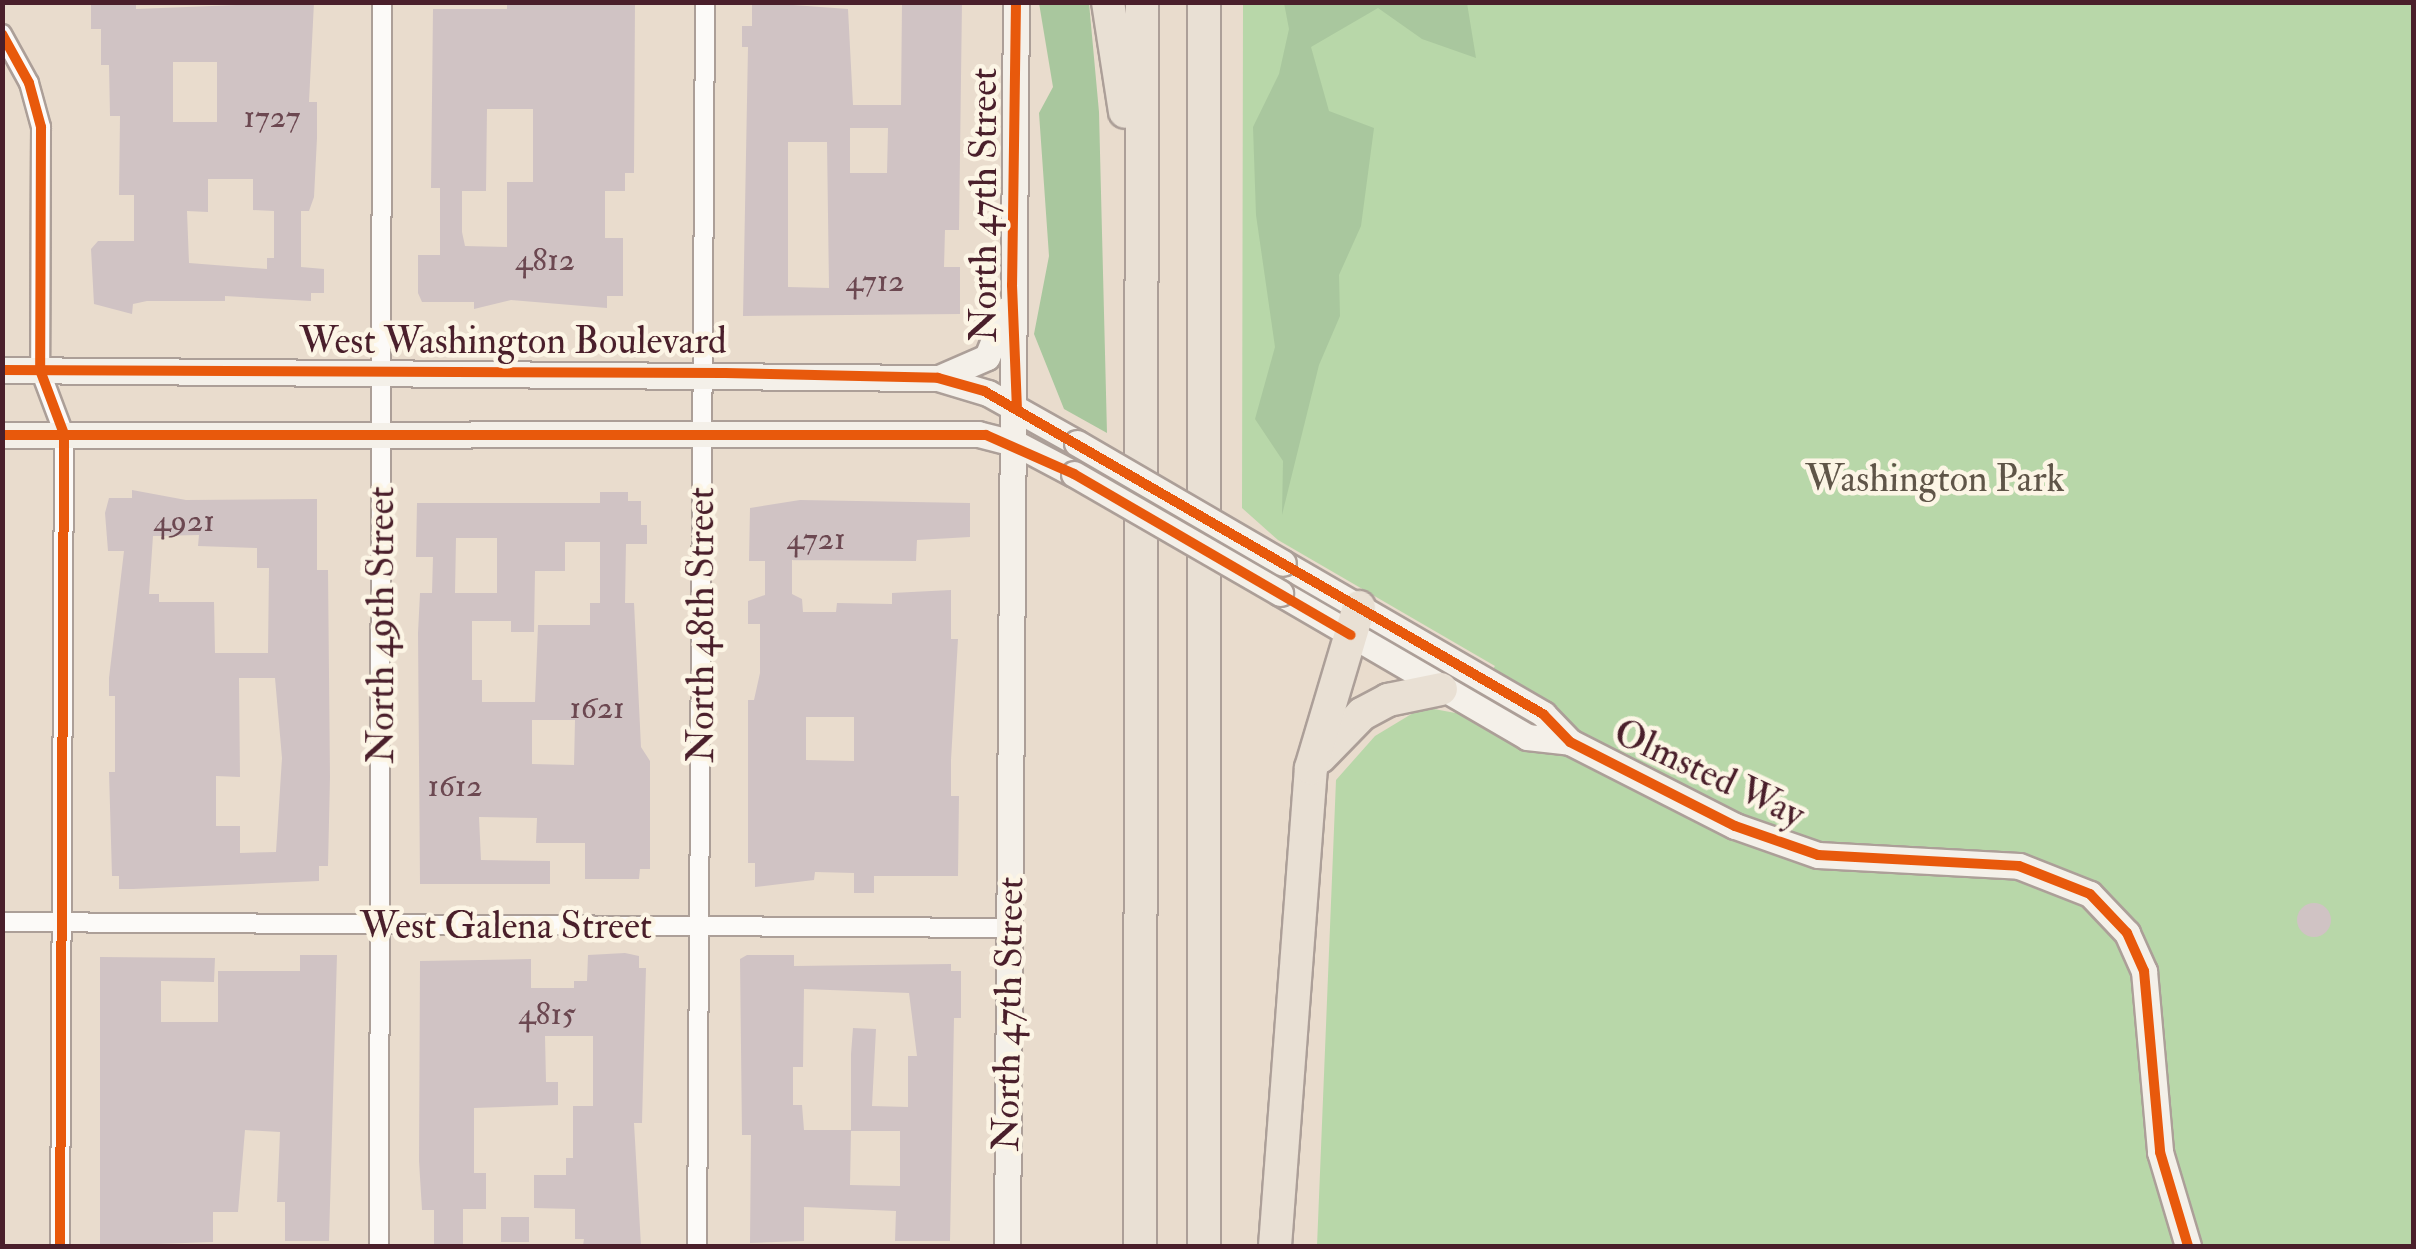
<!DOCTYPE html>
<html>
<head>
<meta charset="utf-8">
<style>
  body { margin:0 }
  #map { position:relative; width:2416px; height:1249px; overflow:hidden; background:#e9dccd; font-family:"IM FELL Double Pica",serif }
  div>[style] { position:absolute }
  [style*='--x'] { left:calc(var(--x)*1px); top:calc(var(--y)*1px); width:calc(var(--w)*1px); rotate:calc(var(--a)*1deg) }
  .green>* { inset:0; background:#b8d7a9 }
  .forest>* { inset:0; background:#a9c79e }
  .building>* { inset:0; background:#d0c3c4; transform-origin:0 0 }
  .round { border-radius:50% }
  .roads { filter:drop-shadow(2px 0 #ac9f98) drop-shadow(-2px 0 #ac9f98) drop-shadow(0 2px #ac9f98) drop-shadow(0 -2px #ac9f98) }
  .street>* { height:18px; margin:-9px; padding:0 9px; transform-origin:9px; border-radius:9px; background:#fcfaf8 }
  .secondary>* { height:25px; margin:-12.5px; padding:0 12.5px; transform-origin:12.5px; border-radius:12.5px; background:#f4f0e9 }
  .highway>* { height:32px; margin:-16px; padding:0 16px; transform-origin:16px; border-radius:16px; background:#e9e0d4 }
  .bridges { filter:drop-shadow(2px 0 #ac9f98) drop-shadow(-2px 0 #ac9f98) drop-shadow(0 2px #ac9f98) drop-shadow(0 -2px #ac9f98) }
  .secondary-bridge>* { height:25px; margin:-12.5px; padding:0 12.5px; transform-origin:12.5px; border-radius:12.5px; background:#f4f0e9 }
  .cycleway>* { height:10px; margin:-5px; padding:0 5px; transform-origin:5px; border-radius:5px; background:#e8590c }
  span { translate:-50% -50%; white-space:nowrap; text-align:center; line-height:1.15; -webkit-text-stroke:9px #fcf5e5; paint-order:stroke }
  .number-label { font-size:32px; color:#6c4851 }
  .number-label span { -webkit-text-stroke-width:0 }
  .street-label { font-size:38px; color:#4a1f2b }
  .park-label { font-size:38px; color:#5f5548 }
  .frame { position:absolute; inset:0; border:5px solid #4a1f2b; pointer-events:none }
</style>
</head>
<body>
<div id="map">
  <div class="green">
    <div style="clip-path:polygon(1243px 3px,2413px 3px,2413px 1246px,1317px 1246px,1336px 780px,1375px 736px,1423px 707px,1461px 714px,1495px 666px,1278px 540px,1242px 508px)"></div>
  </div>
  <div class="forest">
    <div style="clip-path:polygon(1039px 3px,1089px 3px,1099px 112px,1107px 433px,1064px 409px,1034px 334px,1049px 256px,1039px 113px,1053px 87px)"></div>
    <div style="clip-path:polygon(1284px 3px,1467px 3px,1476px 58px,1422px 39px,1378px 8px,1311px 47px,1329px 111px,1374px 128px,1361px 226px,1339px 275px,1340px 316px,1319px 365px,1282px 515px,1283px 461px,1255px 419px,1275px 347px,1256px 215px,1253px 127px,1279px 74px,1289px 29px)"></div>
  </div>
  <div class="building">
    <div style="clip-path:polygon(evenodd,91px 2px,136px 2px,136px 9px,314px 2px,309px 102px,317px 102px,317px 138px,314px 197px,309px 211px,301px 211px,301px 267px,324px 269px,324px 293px,311px 293px,311px 301px,225px 296px,225px 301px,147px 301px,133px 304px,132px 314px,94px 304px,91px 249px,98px 241px,134px 241px,134px 195px,119px 195px,120px 116px,110px 116px,109px 65px,101px 65px,101px 29px,91px 29px,91px 2px,173px 62px,217px 62px,217px 122px,173px 122px,173px 62px,91px 2px,208px 179px,253px 179px,253px 210px,274px 211px,274px 258px,267px 258px,267px 269px,189px 263px,187px 211px,208px 212px,208px 179px)"></div>
    <div style="clip-path:polygon(evenodd,507px 2px,635px 2px,634px 173px,625px 173px,625px 191px,605px 191px,605px 238px,623px 238px,623px 296px,607px 296px,607px 308px,511px 300px,474px 309px,474px 302px,422px 302px,418px 293px,418px 255px,440px 255px,440px 188px,431px 188px,433px 9px,507px 9px,507px 2px,487px 109px,533px 109px,533px 182px,507px 182px,507px 247px,465px 246px,462px 232px,462px 191px,486px 191px,487px 109px)"></div>
    <div style="clip-path:polygon(evenodd,752px 2px,848px 9px,853px 105px,901px 105px,902px 3px,962px 2px,959px 230px,945px 230px,944px 267px,960px 267px,960px 314px,743px 316px,748px 47px,742px 47px,742px 26px,752px 26px,752px 2px,850px 128px,888px 128px,887px 173px,850px 173px,850px 128px,752px 2px,788px 142px,827px 142px,829px 288px,788px 287px,788px 142px)"></div>
    <div style="clip-path:polygon(evenodd,132px 490px,186px 500px,317px 499px,317px 570px,328px 570px,330px 777px,328px 866px,319px 866px,319px 881px,133px 889px,119px 889px,119px 876px,112px 876px,109px 772px,115px 772px,115px 696px,109px 696px,109px 678px,124px 551px,108px 551px,105px 513px,109px 498px,132px 498px,132px 490px,199px 535px,198px 546px,257px 548px,257px 568px,269px 568px,268px 653px,215px 653px,214px 602px,159px 602px,159px 594px,149px 594px,153px 536px,199px 535px,132px 490px,239px 678px,275px 678px,282px 758px,276px 852px,240px 853px,240px 826px,216px 826px,216px 776px,240px 777px,239px 678px)"></div>
    <div style="clip-path:polygon(evenodd,600px 492px,628px 492px,628px 501px,641px 501px,641px 525px,647px 525px,647px 544px,626px 544px,625px 603px,634px 603px,641px 747px,650px 761px,650px 869px,640px 869px,639px 879px,585px 879px,585px 843px,536px 843px,537px 818px,479px 817px,481px 860px,550px 861px,550px 884px,420px 884px,418px 633px,420px 593px,432px 593px,433px 557px,416px 557px,417px 503px,600px 503px,600px 492px,456px 538px,497px 538px,497px 593px,455px 593px,456px 538px,600px 492px,565px 542px,600px 542px,600px 603px,590px 603px,590px 625px,538px 625px,535px 702px,482px 702px,482px 680px,472px 680px,472px 621px,511px 621px,511px 632px,534px 632px,535px 571px,565px 571px,565px 542px,600px 492px,532px 720px,575px 720px,574px 765px,532px 764px,532px 720px)"></div>
    <div style="clip-path:polygon(evenodd,800px 500px,970px 503px,970px 537px,917px 540px,916px 561px,792px 560px,792px 594px,802px 599px,803px 612px,836px 612px,837px 603px,892px 604px,892px 593px,951px 590px,951px 639px,958px 639px,951px 760px,951px 796px,959px 796px,958px 876px,874px 876px,874px 893px,854px 893px,854px 873px,815px 872px,814px 880px,755px 887px,755px 863px,748px 863px,748px 700px,754px 700px,760px 673px,760px 624px,748px 624px,748px 601px,765px 595px,765px 561px,749px 561px,750px 508px,800px 500px,806px 717px,854px 717px,854px 761px,806px 760px,806px 717px)"></div>
    <div class="round" style="left:2297px;top:903px;width:34px;height:34px"></div>
    <div style="clip-path:polygon(625px 953px,639px 956px,639px 968px,646px 968px,642px 1123px,634px 1123px,641px 1246px,583px 1246px,584px 1239px,575px 1239px,575px 1209px,534px 1208px,534px 1175px,566px 1175px,566px 1158px,573px 1158px,573px 1106px,593px 1106px,593px 1036px,545px 1036px,546px 1082px,558px 1082px,558px 1105px,474px 1108px,474px 1173px,486px 1173px,486px 1209px,463px 1209px,463px 1246px,434px 1246px,434px 1210px,422px 1210px,419px 1161px,420px 961px,531px 959px,531px 988px,574px 988px,574px 981px,587px 981px,588px 955px)"></div>
    <div style="clip-path:polygon(300px 955px,337px 955px,329px 1241px,285px 1241px,285px 1202px,277px 1202px,280px 1132px,245px 1130px,238px 1212px,213px 1212px,213px 1242px,100px 1246px,100px 957px,215px 958px,214px 982px,161px 981px,161px 1022px,218px 1022px,218px 971px,300px 971px)"></div>
    <div style="clip-path:polygon(evenodd,747px 955px,794px 955px,794px 966px,951px 964px,951px 971px,961px 971px,961px 1018px,954px 1018px,950px 1241px,895px 1241px,896px 1211px,804px 1207px,804px 1241px,750px 1243px,751px 1135px,742px 1135px,740px 959px,747px 955px,804px 989px,909px 993px,917px 1056px,908px 1056px,908px 1107px,872px 1106px,876px 1029px,853px 1028px,851px 1054px,851px 1131px,900px 1131px,900px 1186px,850px 1185px,851px 1130px,804px 1130px,802px 1105px,793px 1105px,793px 1067px,803px 1067px,804px 989px)"></div>
    <div style="left:501px;top:1217px;width:28px;height:25px"></div>
  </div>
  <div class="roads">
    <div class="street">
      <div style="--x:2;--y:34;--w:56;--a:61.1"></div>
      <div style="--x:29;--y:83;--w:46;--a:74.7"></div>
      <div style="--x:41;--y:127;--w:243;--a:90.2"></div>
      <div style="--x:40;--y:370;--w:68;--a:69.4"></div>
      <div style="--x:64;--y:434;--w:812;--a:90.28"></div>
      <div style="--x:2;--y:922;--w:1008;--a:0.34"></div>
      <div style="--x:379;--y:1246;--w:1244;--a:-89.86"></div>
      <div style="--x:697;--y:1246;--w:1244;--a:-89.63"></div>
    </div>
    <div class="secondary">
      <div style="--x:2;--y:370;--w:936;--a:0.49"></div>
      <div style="--x:938;--y:378;--w:52;--a:16.7"></div>
      <div style="--x:988;--y:393;--w:102;--a:29.3"></div>
      <div style="--x:939;--y:378;--w:52;--a:-23.6"></div>
      <div style="--x:987;--y:357;--w:51;--a:-68"></div>
      <div style="--x:2;--y:435;--w:976;--a:-0.06"></div>
      <div style="--x:978;--y:434;--w:40;--a:14.4"></div>
      <div style="--x:1017;--y:444;--w:64;--a:27.8"></div>
      <div style="--x:1283;--y:563;--w:301;--a:30.1"></div>
      <div style="--x:1543;--y:714;--w:39;--a:46"></div>
      <div style="--x:1570;--y:742;--w:185;--a:27"></div>
      <div style="--x:1735;--y:826;--w:88;--a:19.3"></div>
      <div style="--x:1818;--y:855;--w:201;--a:3.1"></div>
      <div style="--x:2019;--y:866;--w:76;--a:21.5"></div>
      <div style="--x:2090;--y:894;--w:54;--a:46.5"></div>
      <div style="--x:2127;--y:933;--w:42;--a:65.9"></div>
      <div style="--x:2144;--y:971;--w:182;--a:84.9"></div>
      <div style="--x:2160;--y:1152;--w:98;--a:73.4"></div>
      <div style="--x:1280;--y:593;--w:286;--a:30.2"></div>
      <div style="--x:1527;--y:737;--w:43;--a:6.6"></div>
      <div style="--x:1007;--y:1246;--w:1244;--a:-89.59"></div>
    </div>
    <div class="highway">
      <div style="--x:1108;--y:2;--w:111;--a:81.2"></div>
      <div style="--x:1320;--y:757;--w:60;--a:-45.7"></div>
      <div style="--x:1362;--y:714;--w:30;--a:-28"></div>
      <div style="--x:1388;--y:700;--w:54;--a:-11.7"></div>
      <div style="--x:1140;--y:1246;--w:1244;--a:-89.91"></div>
      <div style="--x:1204;--y:1246;--w:1244;--a:-90"></div>
      <div style="--x:1275;--y:1246;--w:479;--a:-85.7"></div>
      <div style="--x:1311;--y:768;--w:168;--a:-73.4"></div>
    </div>
  </div>
  <div class="bridges">
    <div class="secondary-bridge">
      <div style="--x:1077;--y:443;--w:238;--a:30.2"></div>
      <div style="--x:1074;--y:474;--w:238;--a:30"></div>
    </div>
  </div>
  <div class="cycleway">
    <div style="--x:1016;--y:2;--w:283;--a:90.8"></div>
    <div style="--x:1012;--y:285;--w:123;--a:87.7"></div>
    <div style="--x:2;--y:34;--w:56;--a:61.1"></div>
    <div style="--x:29;--y:83;--w:46;--a:74.7"></div>
    <div style="--x:41;--y:127;--w:243;--a:90.2"></div>
    <div style="--x:40;--y:370;--w:68;--a:69.4"></div>
    <div style="--x:64;--y:434;--w:812;--a:90.28"></div>
    <div style="--x:2;--y:370;--w:723;--a:0.24"></div>
    <div style="--x:725;--y:373;--w:213;--a:1.3"></div>
    <div style="--x:938;--y:378;--w:48;--a:15.8"></div>
    <div style="--x:984;--y:391;--w:646;--a:30.02"></div>
    <div style="--x:1543;--y:714;--w:39;--a:46"></div>
    <div style="--x:1570;--y:742;--w:185;--a:27"></div>
    <div style="--x:1735;--y:826;--w:88;--a:19.3"></div>
    <div style="--x:1818;--y:855;--w:201;--a:3.1"></div>
    <div style="--x:2019;--y:866;--w:76;--a:21.5"></div>
    <div style="--x:2090;--y:894;--w:54;--a:46.5"></div>
    <div style="--x:2127;--y:933;--w:42;--a:65.9"></div>
    <div style="--x:2144;--y:971;--w:182;--a:84.9"></div>
    <div style="--x:2160;--y:1152;--w:98;--a:73.4"></div>
    <div style="--x:2;--y:435;--w:984;--a:0"></div>
    <div style="--x:986;--y:435;--w:96;--a:23.9"></div>
    <div style="--x:1074;--y:474;--w:320;--a:30.2"></div>
  </div>
  <div class="number-label">
    <span style="left:272px;top:117px">1727</span>
    <span style="left:545px;top:260px">4812</span>
    <span style="left:875px;top:281px">4712</span>
    <span style="left:184px;top:521px">4921</span>
    <span style="left:816px;top:539px">4721</span>
    <span style="left:597px;top:708px">1621</span>
    <span style="left:455px;top:786px">1612</span>
    <span style="left:547px;top:1014px">4815</span>
  </div>
  <div class="street-label">
    <span style="left:985px;top:205px;rotate:-90deg">North 47th Street</span>
    <span style="left:513px;top:342px">West Washington Boulevard</span>
    <span style="left:382px;top:625px;rotate:-90deg">North 49th Street</span>
    <span style="left:702px;top:625px;rotate:-90deg">North 48th Street</span>
    <span style="left:1709px;top:774px;rotate:25deg">Olmsted Way</span>
    <span style="left:506px;top:927px">West Galena Street</span>
    <span style="left:1009px;top:1014px;rotate:-89deg">North 47th Street</span>
  </div>
  <div class="park-label">
    <span style="left:1935px;top:480px">Washington Park</span>
  </div>
  <div class="frame"></div>
</div>
</body>
</html>
